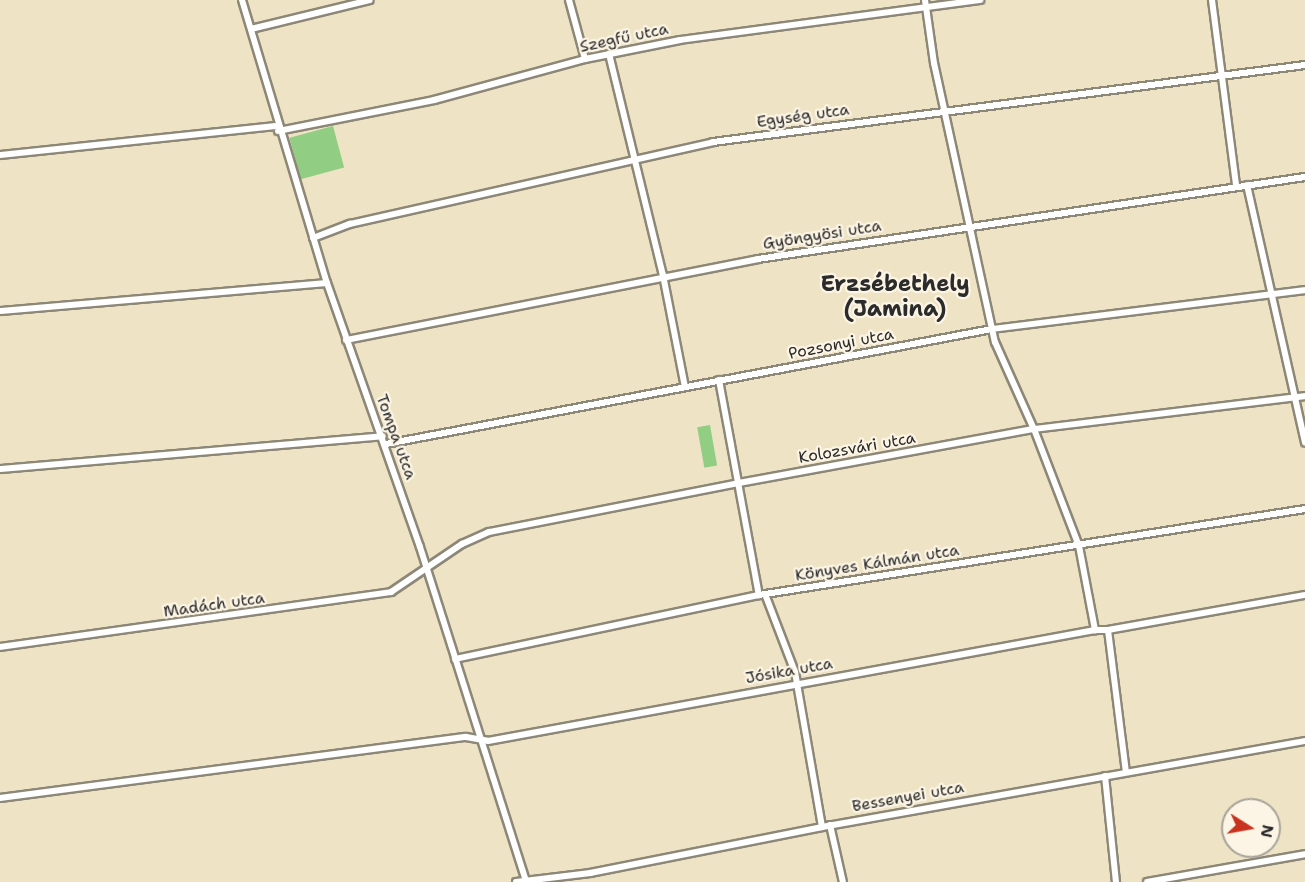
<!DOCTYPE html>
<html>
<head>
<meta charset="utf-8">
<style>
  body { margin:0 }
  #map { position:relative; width:1305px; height:882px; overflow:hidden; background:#efe3c5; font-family:"Shantell Sans",sans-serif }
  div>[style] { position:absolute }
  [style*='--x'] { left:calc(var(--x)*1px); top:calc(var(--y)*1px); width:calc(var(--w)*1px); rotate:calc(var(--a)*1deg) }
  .green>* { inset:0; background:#91cd83; transform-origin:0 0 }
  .roads { filter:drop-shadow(2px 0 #8d8778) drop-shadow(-2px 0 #8d8778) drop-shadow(0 2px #8d8778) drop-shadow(0 -2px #8d8778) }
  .minor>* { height:6px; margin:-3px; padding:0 3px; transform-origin:3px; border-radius:3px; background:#fff }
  span { translate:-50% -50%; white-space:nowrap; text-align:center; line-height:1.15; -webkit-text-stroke:4.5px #fcf5e5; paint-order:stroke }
  .street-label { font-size:16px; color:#2b2b2b }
  .district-label { font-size:22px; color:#2b2b2b; font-weight:700 }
  .north { position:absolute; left:1221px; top:798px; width:60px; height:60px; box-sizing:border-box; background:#fcf5e5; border:2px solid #a8a49b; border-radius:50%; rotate:101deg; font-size:16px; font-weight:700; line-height:24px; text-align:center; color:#2b2b2b }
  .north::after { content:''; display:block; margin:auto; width:21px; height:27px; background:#c8321e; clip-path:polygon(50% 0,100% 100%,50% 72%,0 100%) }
</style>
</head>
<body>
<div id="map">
  <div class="green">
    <div style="left:333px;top:126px;width:43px;height:45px;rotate:75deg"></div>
    <div style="left:710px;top:425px;width:41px;height:13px;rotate:80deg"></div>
  </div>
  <div class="roads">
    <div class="minor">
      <div style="--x:242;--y:0;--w:295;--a:73.3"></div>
      <div style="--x:327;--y:283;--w:280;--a:70.6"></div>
      <div style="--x:420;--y:547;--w:351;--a:72.4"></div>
      <div style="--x:569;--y:0;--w:61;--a:74.8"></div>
      <div style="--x:925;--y:0;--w:64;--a:81.9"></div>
      <div style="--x:934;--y:63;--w:286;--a:77.7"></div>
      <div style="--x:995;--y:342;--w:95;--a:65.9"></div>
      <div style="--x:1034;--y:429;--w:125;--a:69"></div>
      <div style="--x:1079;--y:546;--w:86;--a:79.2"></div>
      <div style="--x:1212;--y:0;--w:188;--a:82.6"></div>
      <div style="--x:251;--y:29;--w:122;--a:-13.7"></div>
      <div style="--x:609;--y:54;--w:228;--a:76.3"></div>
      <div style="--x:663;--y:275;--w:114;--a:78.9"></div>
      <div style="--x:278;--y:131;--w:159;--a:-11.2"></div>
      <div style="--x:434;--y:100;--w:156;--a:-15.2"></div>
      <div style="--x:585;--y:59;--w:97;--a:-11.3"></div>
      <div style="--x:680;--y:40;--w:303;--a:-7.6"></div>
      <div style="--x:0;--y:155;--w:279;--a:-6"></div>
      <div style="--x:1247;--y:185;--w:264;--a:77.3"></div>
      <div style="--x:313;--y:238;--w:40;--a:-21"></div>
      <div style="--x:350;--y:224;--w:372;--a:-12.7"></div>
      <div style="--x:713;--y:142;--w:597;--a:-7.41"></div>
      <div style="--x:0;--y:311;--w:328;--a:-4.9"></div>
      <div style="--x:346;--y:340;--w:420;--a:-11.1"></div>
      <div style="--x:758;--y:259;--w:553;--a:-8.53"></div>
      <div style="--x:719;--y:380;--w:219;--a:79.5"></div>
      <div style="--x:386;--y:444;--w:617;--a:-10.75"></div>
      <div style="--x:992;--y:329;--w:315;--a:-7.1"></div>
      <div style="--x:0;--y:469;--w:384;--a:-4.9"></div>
      <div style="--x:765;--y:594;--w:84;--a:69"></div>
      <div style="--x:795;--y:672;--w:157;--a:80.1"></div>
      <div style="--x:1108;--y:630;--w:200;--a:-10.1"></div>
      <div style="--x:0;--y:647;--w:395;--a:-8"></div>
      <div style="--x:391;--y:592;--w:86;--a:-34.1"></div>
      <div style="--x:462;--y:544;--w:30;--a:-24"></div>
      <div style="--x:489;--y:532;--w:255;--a:-11.1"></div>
      <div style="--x:739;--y:483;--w:300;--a:-10.4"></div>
      <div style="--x:1034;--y:429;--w:273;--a:-6.9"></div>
      <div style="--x:455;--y:659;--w:311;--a:-11.9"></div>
      <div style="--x:759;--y:595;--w:553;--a:-8.95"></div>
      <div style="--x:1105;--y:776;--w:107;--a:84.1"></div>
      <div style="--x:0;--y:798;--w:470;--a:-7.5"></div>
      <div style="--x:466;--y:737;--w:22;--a:10"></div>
      <div style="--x:488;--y:741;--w:617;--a:-10.36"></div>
      <div style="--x:1095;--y:630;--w:13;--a:0"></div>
      <div style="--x:1108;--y:630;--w:143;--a:82.8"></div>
      <div style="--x:830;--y:825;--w:58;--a:77.2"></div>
      <div style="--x:516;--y:882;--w:75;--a:-6.9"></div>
      <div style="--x:590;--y:873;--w:237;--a:-11.2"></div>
      <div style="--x:822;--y:827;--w:491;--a:-10.1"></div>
      <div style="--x:1147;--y:882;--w:160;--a:-10"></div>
    </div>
  </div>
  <div class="street-label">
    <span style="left:624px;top:38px;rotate:-12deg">Szegfű utca</span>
    <span style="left:803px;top:116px;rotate:-8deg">Egység utca</span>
    <span style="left:822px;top:235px;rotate:-9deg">Gyöngyösi utca</span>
    <span style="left:841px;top:344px;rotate:-11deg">Pozsonyi utca</span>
    <span style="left:396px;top:437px;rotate:70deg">Tompa utca</span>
    <span style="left:857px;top:448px;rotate:-10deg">Kolozsvári utca</span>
    <span style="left:877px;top:563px;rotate:-9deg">Könyves Kálmán utca</span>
    <span style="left:214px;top:605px;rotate:-8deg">Madách utca</span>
    <span style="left:789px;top:671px;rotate:-10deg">Jósika utca</span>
    <span style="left:908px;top:797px;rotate:-10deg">Bessenyei utca</span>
  </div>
  <div class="district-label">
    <span style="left:895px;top:296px">Erzsébethely<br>(Jamina)</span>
  </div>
  <div class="north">N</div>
</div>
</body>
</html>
